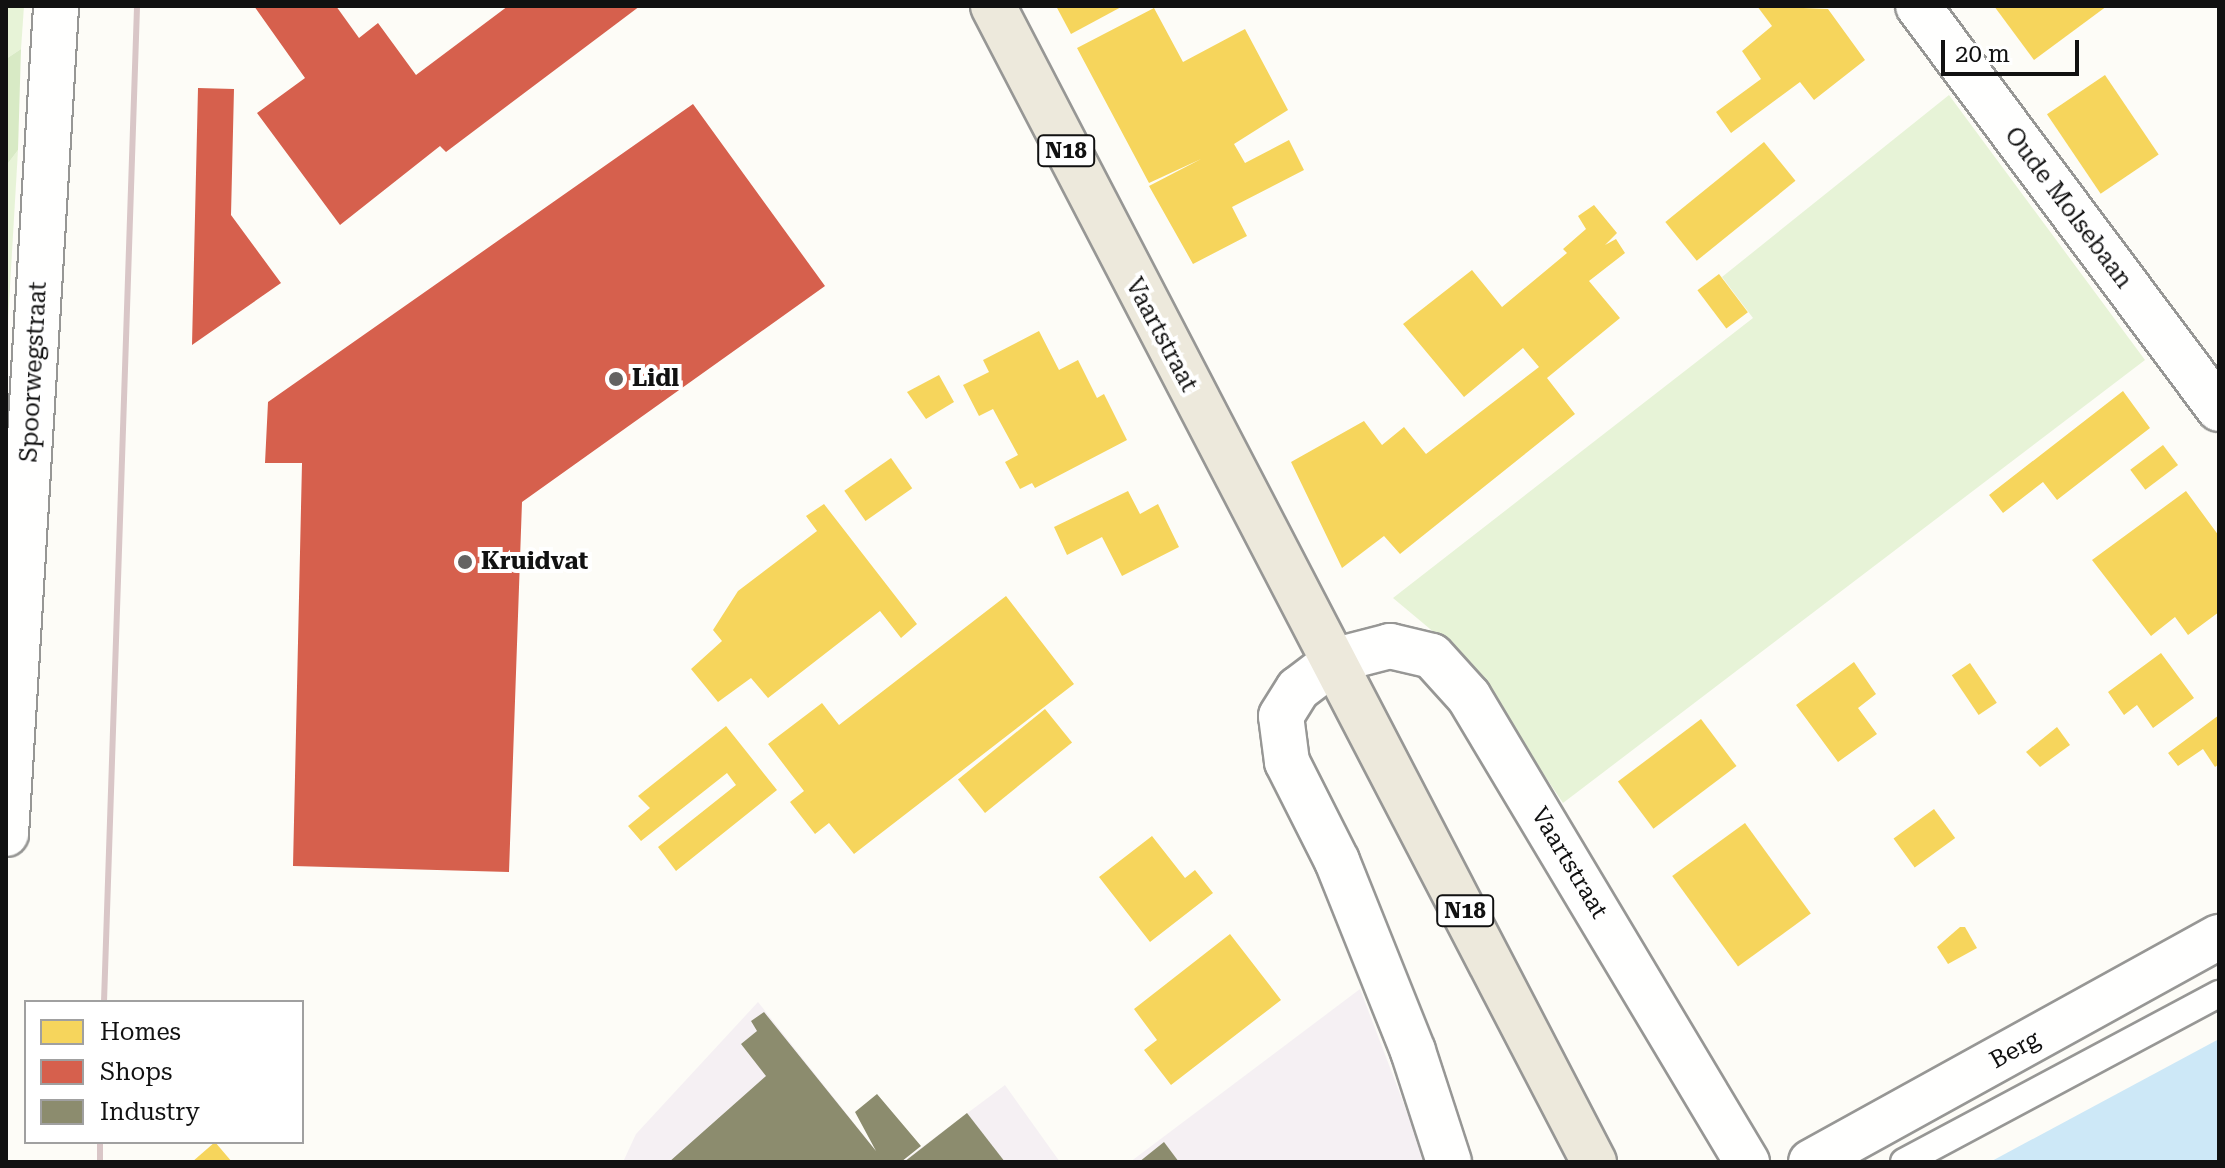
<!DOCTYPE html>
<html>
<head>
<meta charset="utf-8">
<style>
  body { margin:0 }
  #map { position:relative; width:2225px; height:1168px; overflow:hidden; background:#fdfcf7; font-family:"Roboto Serif",serif }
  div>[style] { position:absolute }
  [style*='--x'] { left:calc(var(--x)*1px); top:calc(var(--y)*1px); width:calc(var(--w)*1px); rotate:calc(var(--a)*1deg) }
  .industrial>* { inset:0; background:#f5f0f3 }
  .green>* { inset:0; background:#e7f3d7 }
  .forest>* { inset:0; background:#d8eac5 }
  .water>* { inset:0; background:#cde8f7 }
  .homes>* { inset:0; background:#f6d55c; transform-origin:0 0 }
  .shops>* { inset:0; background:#d6604d }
  .industry>* { inset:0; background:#8c8c6e }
  .roads { filter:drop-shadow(2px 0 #979795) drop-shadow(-2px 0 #979795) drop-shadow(0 2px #979795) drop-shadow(0 -2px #979795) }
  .service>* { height:26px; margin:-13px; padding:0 13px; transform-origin:13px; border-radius:13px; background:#fffffe }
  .minor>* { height:44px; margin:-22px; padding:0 22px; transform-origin:22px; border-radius:22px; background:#fffffe }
  .primary>* { height:44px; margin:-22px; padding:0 22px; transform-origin:22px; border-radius:22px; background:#ede9dc }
  .rail>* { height:6px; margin:-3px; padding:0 3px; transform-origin:3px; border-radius:3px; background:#d9c6c7 }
  .dots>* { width:22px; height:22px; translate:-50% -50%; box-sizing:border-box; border:4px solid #fff; border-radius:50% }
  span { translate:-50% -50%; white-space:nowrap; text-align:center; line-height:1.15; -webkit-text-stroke:8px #fff; paint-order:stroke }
  .shield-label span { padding:2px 6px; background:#fff; border:2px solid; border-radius:6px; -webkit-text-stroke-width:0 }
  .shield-label { font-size:22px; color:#111; font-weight:700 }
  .street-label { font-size:24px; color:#111 }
  .poi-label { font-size:24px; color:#111; font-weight:700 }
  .left { translate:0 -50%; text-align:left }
  .frame { position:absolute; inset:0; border:8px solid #111; pointer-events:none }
  .legend { position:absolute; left:24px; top:1000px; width:280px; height:144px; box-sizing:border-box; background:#fff; border:2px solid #a0a0a0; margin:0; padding:10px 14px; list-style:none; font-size:24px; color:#111 }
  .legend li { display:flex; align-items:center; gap:16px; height:40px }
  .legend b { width:40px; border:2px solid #a0a0a0 }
  .scale { position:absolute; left:1941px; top:40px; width:138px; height:36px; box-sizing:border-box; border:4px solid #111; border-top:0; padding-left:10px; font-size:24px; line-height:28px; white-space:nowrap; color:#111; -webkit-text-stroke:6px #fff; paint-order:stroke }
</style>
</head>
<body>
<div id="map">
  <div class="industrial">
    <div style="clip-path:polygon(1360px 989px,1426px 1162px,1130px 1162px)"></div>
    <div style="clip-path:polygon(758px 1002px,885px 1162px,623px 1162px,636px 1134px)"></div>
    <div style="clip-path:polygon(1005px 1085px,1060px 1162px,902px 1162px)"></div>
  </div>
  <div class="green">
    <div style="clip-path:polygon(6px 6px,24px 6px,21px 49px,6px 59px)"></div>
    <div style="clip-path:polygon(1949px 95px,2145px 360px,1563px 803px,1487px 690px,1442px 639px,1393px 598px,1753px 318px,1722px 277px)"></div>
    <div style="clip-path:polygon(18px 150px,6px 355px,6px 166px)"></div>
  </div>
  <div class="forest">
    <div style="clip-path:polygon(21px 49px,18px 150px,6px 166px,6px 59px)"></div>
  </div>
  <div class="water">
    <div style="clip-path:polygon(2219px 1039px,2219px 1162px,1990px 1162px)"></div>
  </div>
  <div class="homes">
    <div style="clip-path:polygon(1056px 6px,1123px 6px,1071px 34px)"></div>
    <div style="clip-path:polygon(1757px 6px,1828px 9px,1865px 60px,1814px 100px,1800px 82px,1731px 133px,1716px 112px,1761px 79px,1742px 51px,1772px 26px)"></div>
    <div style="clip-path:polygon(1994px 6px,2107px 6px,2034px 60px)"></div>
    <div style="clip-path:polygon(1154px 8px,1183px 62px,1245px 29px,1288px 110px,1234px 144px,1245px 163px,1289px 140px,1304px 170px,1232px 207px,1247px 236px,1193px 264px,1149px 186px,1201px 159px,1149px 183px,1077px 48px)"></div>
    <div style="left:2105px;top:75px;width:96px;height:70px;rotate:56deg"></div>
    <div style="left:1764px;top:142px;width:50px;height:127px;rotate:51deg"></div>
    <div style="clip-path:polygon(1594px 205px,1617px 233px,1605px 245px,1616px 239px,1625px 253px,1589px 281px,1620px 318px,1547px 378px,1575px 414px,1400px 554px,1384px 536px,1342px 568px,1291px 462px,1364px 421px,1382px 445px,1404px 427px,1426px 454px,1539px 367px,1523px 348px,1464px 397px,1403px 324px,1472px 270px,1502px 307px,1567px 253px,1563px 249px,1586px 229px,1578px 216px)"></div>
    <div style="left:1719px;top:274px;width:48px;height:27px;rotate:53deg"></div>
    <div style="clip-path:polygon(1039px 331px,1059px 370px,1078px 360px,1097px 398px,1104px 394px,1127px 440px,1035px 488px,1032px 483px,1020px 489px,1005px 462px,1018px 455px,993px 409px,979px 416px,963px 385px,989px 372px,983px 360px)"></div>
    <div style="clip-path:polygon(939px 375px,954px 402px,926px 419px,907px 392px)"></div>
    <div style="clip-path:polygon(2123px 391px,2150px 428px,2057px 500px,2043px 482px,2003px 513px,1989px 495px)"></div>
    <div style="left:2163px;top:445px;width:25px;height:41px;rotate:53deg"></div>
    <div style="left:891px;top:458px;width:37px;height:57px;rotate:55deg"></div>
    <div style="clip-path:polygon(1128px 491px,1140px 514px,1158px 504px,1179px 547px,1122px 576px,1102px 537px,1067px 555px,1054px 527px)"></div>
    <div style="clip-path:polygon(2186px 491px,2219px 536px,2219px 612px,2188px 635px,2175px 617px,2151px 636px,2092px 560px)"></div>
    <div style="clip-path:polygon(824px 504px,917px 624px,901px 638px,880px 611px,768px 698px,751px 678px,718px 702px,691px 669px,722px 641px,713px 630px,738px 591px,817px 531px,806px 516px)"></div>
    <div style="clip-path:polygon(1006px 596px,1074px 684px,854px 854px,829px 823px,815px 834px,790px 802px,804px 791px,768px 744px,822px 703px,839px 725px)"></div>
    <div style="clip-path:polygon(2161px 653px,2194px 698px,2153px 728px,2137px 705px,2124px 715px,2108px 692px)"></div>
    <div style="clip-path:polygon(1854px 662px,1876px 694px,1858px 708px,1877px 734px,1838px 762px,1796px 705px)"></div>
    <div style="left:1970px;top:663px;width:48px;height:22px;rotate:56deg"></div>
    <div style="left:1045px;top:709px;width:43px;height:112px;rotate:51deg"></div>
    <div style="clip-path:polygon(2219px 715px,2219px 764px,2215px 767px,2203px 749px,2178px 766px,2168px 753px)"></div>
    <div style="left:1701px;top:719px;width:59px;height:104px;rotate:53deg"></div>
    <div style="clip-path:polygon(726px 726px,777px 790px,676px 871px,658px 847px,736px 785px,727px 773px,641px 841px,628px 826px,650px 808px,638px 796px)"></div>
    <div style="clip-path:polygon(2057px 727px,2070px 745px,2040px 767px,2026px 752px)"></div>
    <div style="left:1934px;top:809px;width:36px;height:50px;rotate:54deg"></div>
    <div style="left:1745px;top:823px;width:112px;height:90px;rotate:54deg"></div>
    <div style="clip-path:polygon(1152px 836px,1185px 878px,1195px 870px,1213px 893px,1150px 942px,1099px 877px)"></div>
    <div style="clip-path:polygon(1960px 927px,1965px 927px,1977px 948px,1948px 964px,1937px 947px)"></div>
    <div style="clip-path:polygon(1230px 934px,1281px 1000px,1171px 1085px,1144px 1050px,1157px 1040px,1134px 1009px)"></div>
    <div style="clip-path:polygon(215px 1142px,232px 1162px,192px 1162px)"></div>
  </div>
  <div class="shops">
    <div style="clip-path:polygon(254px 6px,336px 6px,359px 38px,378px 23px,416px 75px,508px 6px,640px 6px,446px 152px,440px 146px,340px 225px,257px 113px,305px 78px)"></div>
    <div style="clip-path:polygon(198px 88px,234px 89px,231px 215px,281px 283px,192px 345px)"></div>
    <div style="clip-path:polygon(693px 104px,825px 286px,522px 502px,509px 872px,293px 866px,302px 463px,265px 463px,268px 402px)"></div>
  </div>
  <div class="industry">
    <div style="clip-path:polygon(764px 1012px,876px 1151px,855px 1112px,877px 1094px,921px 1146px,901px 1162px,669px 1162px,766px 1076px,741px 1044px,757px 1031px,751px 1021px)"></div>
    <div style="clip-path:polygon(967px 1113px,1005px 1162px,904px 1162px)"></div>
    <div style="clip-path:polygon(1164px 1142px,1179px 1162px,1139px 1162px)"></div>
  </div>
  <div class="roads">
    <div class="service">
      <div style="--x:1904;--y:1162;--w:357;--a:-28.1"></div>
    </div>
    <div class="minor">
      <div style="--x:1918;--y:6;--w:503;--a:53.24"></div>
      <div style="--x:6;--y:834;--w:830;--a:-86.54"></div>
      <div style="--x:1449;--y:1162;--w:117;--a:-108"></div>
      <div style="--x:1413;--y:1051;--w:205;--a:-111.8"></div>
      <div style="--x:1337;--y:861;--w:111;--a:-116.8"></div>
      <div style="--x:1287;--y:762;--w:46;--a:-97.4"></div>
      <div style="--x:1281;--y:716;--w:32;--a:-58"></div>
      <div style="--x:1298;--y:689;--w:48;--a:-37.3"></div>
      <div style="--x:1336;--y:660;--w:56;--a:-14.5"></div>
      <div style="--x:1390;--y:646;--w:43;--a:13.4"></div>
      <div style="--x:1432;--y:656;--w:55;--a:47.9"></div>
      <div style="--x:1469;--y:697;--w:542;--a:59.13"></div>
      <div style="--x:1811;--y:1162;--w:466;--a:-28.9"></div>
    </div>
    <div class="primary">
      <div style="--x:993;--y:6;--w:1303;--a:62.53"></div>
    </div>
  </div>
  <div class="rail">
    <div style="--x:104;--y:1002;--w:997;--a:-88.1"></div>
    <div style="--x:100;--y:1162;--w:20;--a:-90"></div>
  </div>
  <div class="dots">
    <div style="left:616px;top:379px;background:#646362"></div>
    <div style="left:465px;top:562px;background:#646362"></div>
  </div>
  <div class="shield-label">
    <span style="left:1066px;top:151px">N18</span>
    <span style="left:1465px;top:911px">N18</span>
  </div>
  <div class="street-label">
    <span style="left:2068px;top:208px;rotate:53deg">Oude Molsebaan</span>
    <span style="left:1161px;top:335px;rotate:62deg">Vaartstraat</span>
    <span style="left:34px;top:372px;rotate:-87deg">Spoorwegstraat</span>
    <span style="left:1569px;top:863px;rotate:59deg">Vaartstraat</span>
    <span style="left:2015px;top:1050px;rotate:-29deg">Berg</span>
  </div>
  <div class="poi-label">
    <span class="left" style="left:632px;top:379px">Lidl</span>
    <span class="left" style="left:481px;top:562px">Kruidvat</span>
  </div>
  <div class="frame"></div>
  <ul class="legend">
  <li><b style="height:22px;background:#f6d55c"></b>Homes</li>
  <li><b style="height:22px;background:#d6604d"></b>Shops</li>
  <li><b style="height:22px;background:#8c8c6e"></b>Industry</li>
  </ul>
  <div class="scale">20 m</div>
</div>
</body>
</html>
